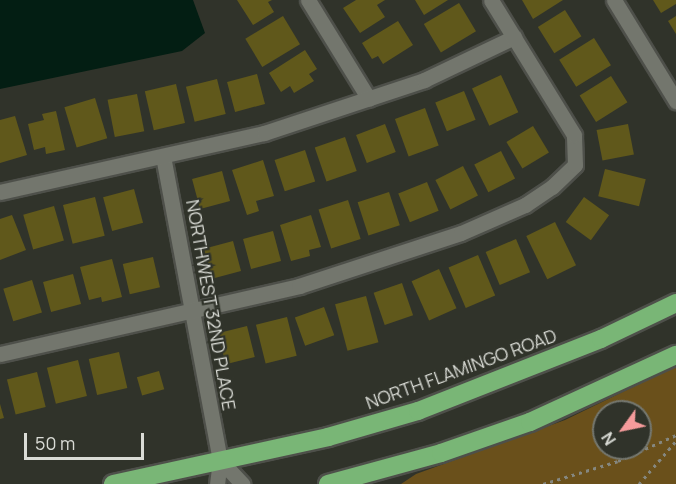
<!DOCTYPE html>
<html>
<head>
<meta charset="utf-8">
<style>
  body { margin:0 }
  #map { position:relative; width:676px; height:484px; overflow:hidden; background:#30332a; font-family:Manrope,sans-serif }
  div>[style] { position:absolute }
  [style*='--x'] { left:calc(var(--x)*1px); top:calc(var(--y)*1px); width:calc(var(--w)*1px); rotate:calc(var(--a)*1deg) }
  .green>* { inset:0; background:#6a501b }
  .water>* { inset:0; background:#031e13 }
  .building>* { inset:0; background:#60581b; transform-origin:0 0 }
  .path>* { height:3px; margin-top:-1.5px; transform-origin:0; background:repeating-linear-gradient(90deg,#858780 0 3px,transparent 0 7.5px) }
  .roads { filter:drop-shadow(2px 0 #4e504a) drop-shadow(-2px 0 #4e504a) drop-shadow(0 2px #4e504a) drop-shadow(0 -2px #4e504a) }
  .minor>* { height:15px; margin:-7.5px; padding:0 7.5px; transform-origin:7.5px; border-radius:7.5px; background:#73766d }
  .highway>* { height:18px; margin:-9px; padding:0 9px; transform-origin:9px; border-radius:9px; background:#79b676 }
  span { translate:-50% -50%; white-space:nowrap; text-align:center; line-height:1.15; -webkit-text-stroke:4.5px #30332a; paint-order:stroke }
  .street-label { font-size:18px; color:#dadcd6 }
  .north { position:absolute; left:592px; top:400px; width:60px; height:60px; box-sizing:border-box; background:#30332a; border:2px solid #74776f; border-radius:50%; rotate:237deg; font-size:16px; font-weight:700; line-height:24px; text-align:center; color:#dadcd6 }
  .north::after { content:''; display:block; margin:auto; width:21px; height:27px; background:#f59b9b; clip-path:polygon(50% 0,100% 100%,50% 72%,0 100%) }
  .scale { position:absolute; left:24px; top:433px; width:120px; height:27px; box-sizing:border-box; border:3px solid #dadcd6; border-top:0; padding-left:8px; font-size:18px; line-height:21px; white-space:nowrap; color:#dadcd6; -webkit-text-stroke:4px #30332a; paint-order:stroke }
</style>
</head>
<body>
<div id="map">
  <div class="green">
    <div style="clip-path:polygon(evenodd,676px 366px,676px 484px,401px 484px,416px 474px,565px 420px,676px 366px,604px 412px,640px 412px,640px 448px,604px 448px,604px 412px)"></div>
  </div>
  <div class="water">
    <div style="clip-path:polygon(0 0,193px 0,205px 33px,182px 51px,0 89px)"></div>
  </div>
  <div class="building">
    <div style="clip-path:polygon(237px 0,272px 0,268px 2px,274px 12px,253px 25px)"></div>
    <div style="clip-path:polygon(356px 0,385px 0,377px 5px,385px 17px,360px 33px,343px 8px)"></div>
    <div style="clip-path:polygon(415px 0,448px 0,424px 15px)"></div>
    <div style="clip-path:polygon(522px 0,563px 0,533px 19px)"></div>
    <div style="clip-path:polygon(653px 0,676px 0,676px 4px,661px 13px)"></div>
    <div style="left:459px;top:3px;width:33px;height:41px;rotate:59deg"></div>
    <div style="left:565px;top:10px;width:31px;height:32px;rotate:58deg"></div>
    <div style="left:283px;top:16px;width:33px;height:44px;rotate:59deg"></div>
    <div style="clip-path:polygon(676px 16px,676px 34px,668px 21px)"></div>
    <div style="clip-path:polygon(398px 21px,413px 45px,383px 64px,378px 56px,372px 59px,362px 43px)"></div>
    <div style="left:594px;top:38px;width:32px;height:41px;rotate:58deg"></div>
    <div style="clip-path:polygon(305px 50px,317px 69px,309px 74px,314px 81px,294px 93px,290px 86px,281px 92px,269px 73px)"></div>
    <div style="left:257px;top:74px;width:31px;height:31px;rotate:75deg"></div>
    <div style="left:501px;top:75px;width:41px;height:32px;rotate:65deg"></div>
    <div style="left:611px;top:76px;width:31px;height:37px;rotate:58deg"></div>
    <div style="left:217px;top:79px;width:36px;height:32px;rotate:76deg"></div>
    <div style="left:176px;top:84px;width:40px;height:32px;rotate:77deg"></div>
    <div style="left:464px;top:91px;width:31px;height:31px;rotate:68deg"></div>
    <div style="left:137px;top:94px;width:38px;height:30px;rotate:79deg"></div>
    <div style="left:95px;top:98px;width:42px;height:32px;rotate:73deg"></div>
    <div style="left:425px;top:108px;width:40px;height:32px;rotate:70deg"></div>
    <div style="clip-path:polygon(56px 111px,65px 150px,46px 154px,45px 147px,34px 150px,28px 124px,44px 120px,42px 114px)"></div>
    <div style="clip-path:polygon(15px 116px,27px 155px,0 163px,0 120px)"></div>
    <div style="left:385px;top:124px;width:30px;height:31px;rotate:69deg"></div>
    <div style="left:628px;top:124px;width:31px;height:32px;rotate:79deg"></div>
    <div style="left:533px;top:126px;width:31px;height:31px;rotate:59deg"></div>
    <div style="left:345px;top:137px;width:36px;height:32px;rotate:71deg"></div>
    <div style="left:305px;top:150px;width:33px;height:32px;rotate:72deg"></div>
    <div style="left:501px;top:151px;width:31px;height:30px;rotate:63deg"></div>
    <div style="clip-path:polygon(263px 160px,274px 196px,256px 201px,259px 211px,247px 215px,232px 170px)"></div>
    <div style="left:463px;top:166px;width:33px;height:31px;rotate:63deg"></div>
    <div style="left:605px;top:169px;width:42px;height:28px;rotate:14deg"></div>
    <div style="left:222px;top:171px;width:31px;height:31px;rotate:75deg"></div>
    <div style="left:427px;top:182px;width:31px;height:31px;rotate:68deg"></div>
    <div style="left:134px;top:189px;width:35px;height:32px;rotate:75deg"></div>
    <div style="left:389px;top:192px;width:35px;height:33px;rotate:72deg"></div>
    <div style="left:95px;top:197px;width:40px;height:33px;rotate:76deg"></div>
    <div style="left:584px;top:197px;width:31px;height:31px;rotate:36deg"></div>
    <div style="left:348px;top:200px;width:41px;height:31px;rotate:72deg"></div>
    <div style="left:54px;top:206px;width:36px;height:32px;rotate:74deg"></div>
    <div style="clip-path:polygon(12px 215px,26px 250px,0 260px,0 219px)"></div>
    <div style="clip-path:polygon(311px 215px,321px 247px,309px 250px,310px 256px,291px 261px,280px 225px)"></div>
    <div style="left:555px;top:222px;width:48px;height:32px;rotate:64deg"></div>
    <div style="left:273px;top:231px;width:31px;height:31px;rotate:75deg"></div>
    <div style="left:516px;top:239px;width:36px;height:33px;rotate:67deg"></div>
    <div style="left:233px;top:241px;width:31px;height:30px;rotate:75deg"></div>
    <div style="left:478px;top:255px;width:44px;height:32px;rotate:67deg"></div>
    <div style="left:153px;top:257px;width:31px;height:31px;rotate:77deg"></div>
    <div style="clip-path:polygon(112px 259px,122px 297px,102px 302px,101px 297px,89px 300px,80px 267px)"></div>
    <div style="left:439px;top:269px;width:43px;height:30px;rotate:66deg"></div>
    <div style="left:73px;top:274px;width:31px;height:31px;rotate:75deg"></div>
    <div style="left:32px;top:280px;width:34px;height:30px;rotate:73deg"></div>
    <div style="left:402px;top:283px;width:34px;height:30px;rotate:71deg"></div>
    <div style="left:366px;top:296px;width:48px;height:32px;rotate:75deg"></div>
    <div style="left:324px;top:307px;width:30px;height:31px;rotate:70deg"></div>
    <div style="left:287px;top:317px;width:40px;height:32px;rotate:76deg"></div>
    <div style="left:247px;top:326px;width:32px;height:30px;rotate:76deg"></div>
    <div style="left:119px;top:352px;width:37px;height:31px;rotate:77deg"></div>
    <div style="left:78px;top:360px;width:37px;height:32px;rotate:76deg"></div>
    <div style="left:159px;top:371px;width:19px;height:23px;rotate:74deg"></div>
    <div style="left:37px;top:372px;width:36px;height:31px;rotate:76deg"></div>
    <div style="clip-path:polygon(0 404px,4px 418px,0 419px)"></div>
  </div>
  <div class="path">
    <div style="--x:543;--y:484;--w:78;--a:-17"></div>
    <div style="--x:618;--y:461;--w:64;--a:-24.1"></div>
    <div style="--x:639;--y:484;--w:57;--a:-49.3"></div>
  </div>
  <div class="roads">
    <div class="minor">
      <div style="--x:308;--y:0;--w:116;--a:58.4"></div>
      <div style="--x:614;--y:0;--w:119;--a:58.5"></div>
      <div style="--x:163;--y:156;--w:309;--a:79.4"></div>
      <div style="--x:220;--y:460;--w:24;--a:97"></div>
      <div style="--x:0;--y:192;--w:271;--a:-12.6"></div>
      <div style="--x:264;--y:133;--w:169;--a:-18.3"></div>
      <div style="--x:424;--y:80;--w:100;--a:-25.5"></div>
      <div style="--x:0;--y:354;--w:307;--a:-12.8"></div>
      <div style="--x:299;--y:286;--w:170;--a:-18.1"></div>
      <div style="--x:461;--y:233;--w:70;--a:-23.6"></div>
      <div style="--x:525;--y:205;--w:32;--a:-34"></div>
      <div style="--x:552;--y:187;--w:32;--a:-44"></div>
      <div style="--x:575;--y:165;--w:30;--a:-92"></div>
      <div style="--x:574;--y:135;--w:158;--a:-121.6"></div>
      <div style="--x:220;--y:460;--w:33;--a:47"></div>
    </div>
    <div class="highway">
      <div style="--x:113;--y:484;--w:220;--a:-12.3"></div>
      <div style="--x:328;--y:437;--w:94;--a:-16.1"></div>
      <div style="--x:418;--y:411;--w:197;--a:-21.5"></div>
      <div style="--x:601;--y:339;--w:83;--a:-25.6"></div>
      <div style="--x:328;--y:484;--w:117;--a:-15.3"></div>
      <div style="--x:441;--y:453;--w:94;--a:-19.2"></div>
      <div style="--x:530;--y:422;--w:161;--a:-24.7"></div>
    </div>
  </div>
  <div class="street-label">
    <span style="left:211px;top:305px;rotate:80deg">NORTHWEST 32ND PLACE</span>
    <span style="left:461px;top:369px;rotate:-20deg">NORTH FLAMINGO ROAD</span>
  </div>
  <div class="north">N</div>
  <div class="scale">50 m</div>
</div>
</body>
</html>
